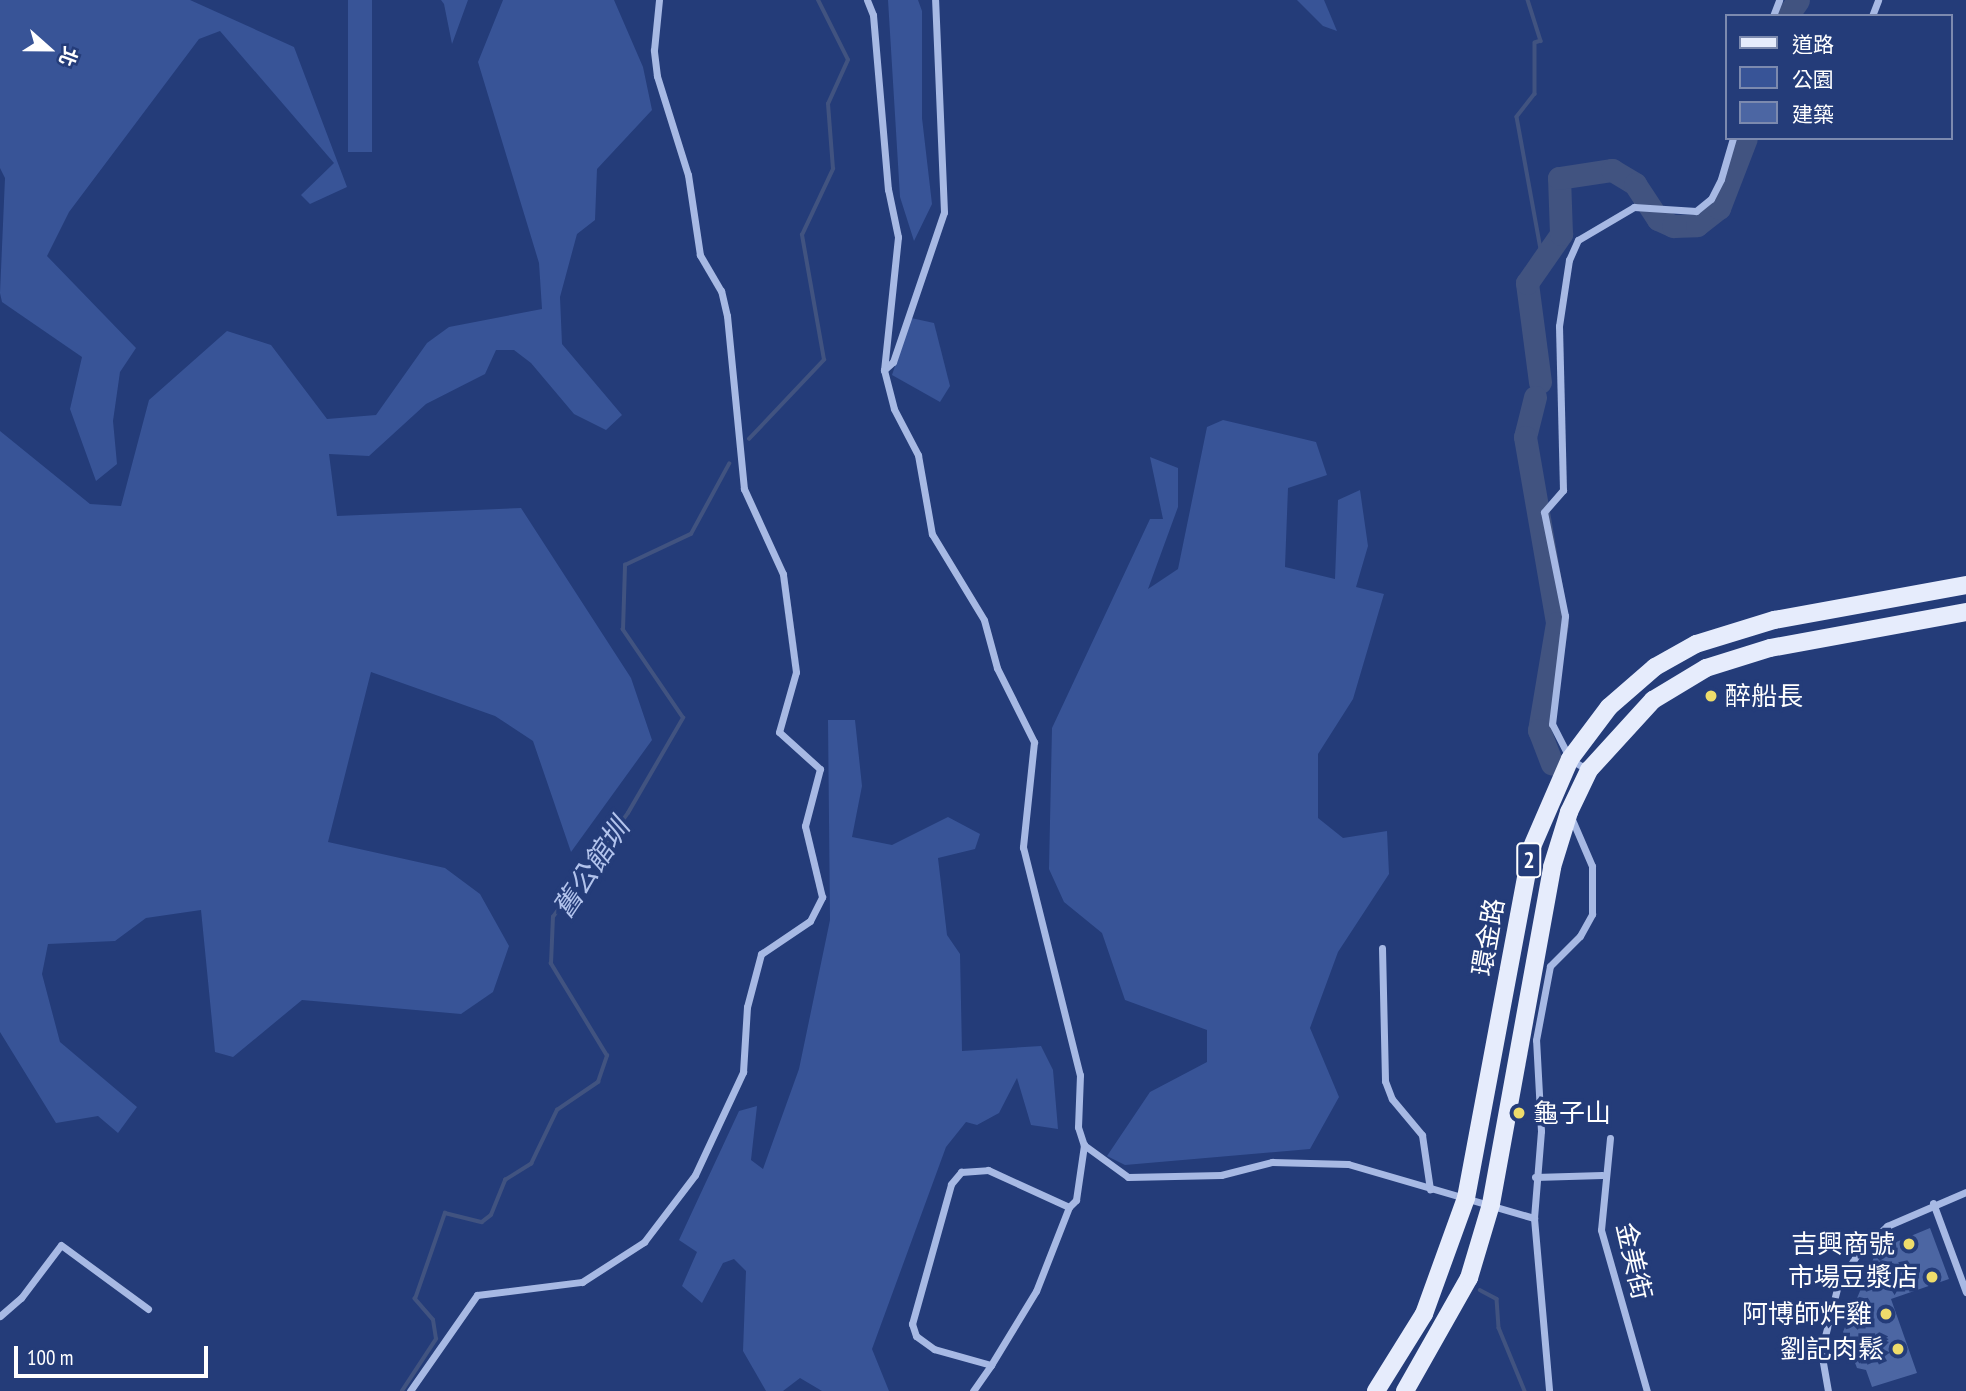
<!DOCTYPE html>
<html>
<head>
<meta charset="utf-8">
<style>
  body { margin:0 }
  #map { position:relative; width:1966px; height:1391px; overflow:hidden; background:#243c79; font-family:"PT Sans Narrow","Noto Sans TC",sans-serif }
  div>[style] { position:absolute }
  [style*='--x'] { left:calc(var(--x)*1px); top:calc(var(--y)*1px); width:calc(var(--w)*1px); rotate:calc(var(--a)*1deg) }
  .green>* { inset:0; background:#385497; transform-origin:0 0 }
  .stream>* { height:3.5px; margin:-1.75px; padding:0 1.75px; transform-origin:1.75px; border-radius:1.75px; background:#415380 }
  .river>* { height:23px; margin:-11.5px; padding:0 11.5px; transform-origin:11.5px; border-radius:11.5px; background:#415380 }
  .building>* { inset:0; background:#4c66a3 }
  .street>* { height:7px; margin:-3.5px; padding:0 3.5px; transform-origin:3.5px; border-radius:3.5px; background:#a7b9e4 }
  .primary>* { height:18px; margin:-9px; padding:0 9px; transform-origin:9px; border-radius:9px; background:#e6ecfc }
  .dots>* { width:19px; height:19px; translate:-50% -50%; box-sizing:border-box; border:4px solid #243c79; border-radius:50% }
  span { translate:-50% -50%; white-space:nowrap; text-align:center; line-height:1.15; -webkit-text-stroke:7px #243c79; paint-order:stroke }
  .shield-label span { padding:2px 5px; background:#243c79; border:2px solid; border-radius:5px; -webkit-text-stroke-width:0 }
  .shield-label { font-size:24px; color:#fff; font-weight:700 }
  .poi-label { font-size:26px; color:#fff }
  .left { translate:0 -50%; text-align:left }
  .right { translate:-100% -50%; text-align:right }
  .street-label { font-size:26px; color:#fff }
  .water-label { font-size:28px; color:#b2c3ec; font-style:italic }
  .legend { position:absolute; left:1725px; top:14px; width:228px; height:126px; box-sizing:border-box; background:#243c79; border:2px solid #7c8aaf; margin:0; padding:9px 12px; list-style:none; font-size:21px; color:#fff }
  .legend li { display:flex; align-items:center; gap:14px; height:35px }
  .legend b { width:35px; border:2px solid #7c8aaf }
  .north { position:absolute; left:14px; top:14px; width:70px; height:70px; -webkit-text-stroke:5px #243c79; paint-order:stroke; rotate:111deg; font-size:19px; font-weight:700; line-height:28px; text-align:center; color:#fff }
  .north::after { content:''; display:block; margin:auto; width:24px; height:32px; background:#fff; clip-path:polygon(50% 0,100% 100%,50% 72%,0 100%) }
  .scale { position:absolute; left:14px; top:1346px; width:194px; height:32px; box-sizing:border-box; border:4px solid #fff; border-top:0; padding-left:9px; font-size:21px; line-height:24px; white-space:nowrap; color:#fff; -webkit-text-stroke:5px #243c79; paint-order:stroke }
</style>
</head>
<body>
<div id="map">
  <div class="green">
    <div style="clip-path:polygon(0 0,190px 0,294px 47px,347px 187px,310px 204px,301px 195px,334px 163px,220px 31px,199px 39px,69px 212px,47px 256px,136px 348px,120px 372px,113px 421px,117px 464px,96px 481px,70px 409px,82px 357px,2px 302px,0 293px,5px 178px,0 168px)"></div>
    <div style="left:348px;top:0;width:24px;height:152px"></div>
    <div style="clip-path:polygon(441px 0,468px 0,452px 44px,444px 4px)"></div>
    <div style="clip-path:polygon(503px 0,614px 0,643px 67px,652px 110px,597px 169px,595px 220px,577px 234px,560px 297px,562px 344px,622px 415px,606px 430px,574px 414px,531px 363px,514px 350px,496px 350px,485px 374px,426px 404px,369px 456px,329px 454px,337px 516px,521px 508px,631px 678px,652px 740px,571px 852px,533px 741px,495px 716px,371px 672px,328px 842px,445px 868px,480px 894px,509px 946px,493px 992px,461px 1014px,302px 1000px,233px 1057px,215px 1052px,201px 910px,146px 918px,115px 941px,48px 944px,42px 974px,60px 1042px,137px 1107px,118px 1133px,98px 1116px,56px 1123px,0 1032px,0 431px,90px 504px,121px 506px,149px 400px,227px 331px,271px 345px,327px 419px,376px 415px,427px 343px,449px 327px,542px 309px,539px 263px,478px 62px)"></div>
    <div style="clip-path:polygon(888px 0,918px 0,922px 11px,922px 118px,932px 204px,914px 241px,900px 197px)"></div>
    <div style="clip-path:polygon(1297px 0,1324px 0,1337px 31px,1323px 26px)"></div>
    <div style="clip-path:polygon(911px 318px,934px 323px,950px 386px,940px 402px,892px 375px)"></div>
    <div style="clip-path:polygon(1223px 420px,1316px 442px,1327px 475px,1288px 488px,1285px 567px,1335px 579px,1338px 500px,1360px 490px,1368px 546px,1356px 587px,1384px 594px,1353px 699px,1318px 754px,1318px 818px,1343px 838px,1387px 831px,1389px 874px,1338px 952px,1310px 1028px,1339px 1097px,1310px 1149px,1125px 1165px,1107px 1156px,1150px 1092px,1207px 1062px,1207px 1030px,1125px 1000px,1102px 933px,1064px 902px,1049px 869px,1052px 728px,1150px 519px,1163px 519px,1150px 457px,1178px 468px,1178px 507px,1148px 589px,1178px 569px,1207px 427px)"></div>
    <div style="clip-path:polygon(828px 720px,855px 720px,862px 786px,852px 837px,892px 845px,948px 817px,980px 834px,975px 849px,938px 858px,947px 935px,960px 954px,962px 1051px,1041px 1046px,1053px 1070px,1058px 1129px,1031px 1125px,1017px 1078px,999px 1113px,977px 1125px,966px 1122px,946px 1147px,872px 1349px,889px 1391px,822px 1391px,800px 1378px,783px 1391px,766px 1391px,743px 1351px,746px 1271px,734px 1259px,723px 1263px,702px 1303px,682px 1286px,697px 1252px,679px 1240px,739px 1111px,757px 1106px,751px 1160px,763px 1169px,799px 1069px,830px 920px)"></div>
  </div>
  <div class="stream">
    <div style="--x:1528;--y:0;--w:43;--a:72.4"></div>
    <div style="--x:1541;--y:41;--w:6;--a:162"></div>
    <div style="--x:1535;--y:43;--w:51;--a:90"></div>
    <div style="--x:1535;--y:94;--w:29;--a:128"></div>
    <div style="--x:1517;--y:117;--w:140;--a:79.7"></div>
    <div style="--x:749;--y:439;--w:109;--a:-46.5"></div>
    <div style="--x:824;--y:360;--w:127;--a:-100"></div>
    <div style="--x:802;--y:235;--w:73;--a:-64.8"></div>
    <div style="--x:833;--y:169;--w:65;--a:-94.4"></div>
    <div style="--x:828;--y:104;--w:48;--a:-65.6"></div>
    <div style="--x:848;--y:60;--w:67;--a:-116.6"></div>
    <div style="--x:1480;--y:1290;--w:19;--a:28"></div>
    <div style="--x:1497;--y:1299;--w:29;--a:86"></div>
    <div style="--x:1499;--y:1328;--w:68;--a:67.6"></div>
    <div style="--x:402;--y:1391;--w:62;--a:-56.8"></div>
    <div style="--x:436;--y:1339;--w:19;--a:-99"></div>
    <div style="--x:433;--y:1320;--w:28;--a:-131"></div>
    <div style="--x:415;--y:1299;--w:91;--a:-70.8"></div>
    <div style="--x:445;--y:1213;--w:38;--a:14"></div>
    <div style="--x:482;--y:1222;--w:11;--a:-38"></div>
    <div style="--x:491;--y:1215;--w:38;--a:-68"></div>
    <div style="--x:505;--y:1180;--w:31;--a:-32"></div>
    <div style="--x:531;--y:1164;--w:60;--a:-64.3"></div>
    <div style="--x:557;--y:1110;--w:50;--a:-34.3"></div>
    <div style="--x:598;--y:1082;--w:28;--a:-71"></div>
    <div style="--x:607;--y:1056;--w:108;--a:-121.3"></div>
    <div style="--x:551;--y:964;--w:47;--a:-87.6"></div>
    <div style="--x:553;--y:917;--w:128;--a:-54.2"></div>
    <div style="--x:628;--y:813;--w:110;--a:-59.9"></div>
    <div style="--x:683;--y:718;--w:107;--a:-124.3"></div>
    <div style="--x:623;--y:630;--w:65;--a:-88.2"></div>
    <div style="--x:625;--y:565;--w:73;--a:-25.2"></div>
    <div style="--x:691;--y:534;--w:80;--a:-61.5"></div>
  </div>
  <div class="river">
    <div style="--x:1787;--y:16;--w:19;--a:-55"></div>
    <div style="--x:1540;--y:382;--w:100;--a:-97.5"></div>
    <div style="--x:1527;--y:283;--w:60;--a:-55.2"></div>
    <div style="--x:1561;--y:234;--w:56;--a:-92"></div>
    <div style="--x:1559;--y:178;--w:54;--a:-8.6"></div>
    <div style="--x:1612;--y:170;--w:27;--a:31"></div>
    <div style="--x:1635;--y:184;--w:42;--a:56.7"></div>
    <div style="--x:1658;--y:219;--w:17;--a:25"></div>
    <div style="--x:1673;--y:226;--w:24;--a:-2"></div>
    <div style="--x:1697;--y:225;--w:28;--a:-38"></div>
    <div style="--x:1719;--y:208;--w:75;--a:-68.9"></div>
    <div style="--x:1535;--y:397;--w:41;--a:104"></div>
    <div style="--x:1525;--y:437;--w:189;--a:80.2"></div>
    <div style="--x:1557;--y:623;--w:109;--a:99.5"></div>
    <div style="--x:1539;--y:730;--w:36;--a:69"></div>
  </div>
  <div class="building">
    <div style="clip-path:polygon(1930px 1228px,1949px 1279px,1891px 1299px,1917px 1373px,1872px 1387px,1866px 1370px,1857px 1368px,1843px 1332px,1877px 1250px)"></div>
  </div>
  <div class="street">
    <div style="--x:867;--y:0;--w:16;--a:68"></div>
    <div style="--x:873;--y:15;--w:175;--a:85.1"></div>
    <div style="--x:888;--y:189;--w:49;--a:78.2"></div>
    <div style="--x:898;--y:237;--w:134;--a:96"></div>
    <div style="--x:884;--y:370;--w:40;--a:75.6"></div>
    <div style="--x:894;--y:409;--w:52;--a:62.4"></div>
    <div style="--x:918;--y:455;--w:80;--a:80"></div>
    <div style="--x:932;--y:534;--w:100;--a:58.8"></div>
    <div style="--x:984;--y:620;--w:50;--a:74.8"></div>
    <div style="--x:997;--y:668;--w:83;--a:63.4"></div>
    <div style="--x:1034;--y:742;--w:106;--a:96"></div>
    <div style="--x:1023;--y:847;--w:235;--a:76"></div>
    <div style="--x:1080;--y:1075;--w:52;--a:92.2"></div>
    <div style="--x:1078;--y:1127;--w:19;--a:72"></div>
    <div style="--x:1084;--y:1145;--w:54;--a:36"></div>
    <div style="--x:1128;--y:1177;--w:93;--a:-1.2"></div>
    <div style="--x:1221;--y:1175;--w:53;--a:-14.3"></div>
    <div style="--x:1272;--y:1162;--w:76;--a:1.5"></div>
    <div style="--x:1348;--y:1164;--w:194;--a:16.2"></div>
    <div style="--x:1534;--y:1218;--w:174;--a:85"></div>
    <div style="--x:1773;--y:16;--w:17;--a:-69"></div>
    <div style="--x:1872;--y:16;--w:17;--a:-69"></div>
    <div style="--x:884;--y:370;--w:12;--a:-42"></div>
    <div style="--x:893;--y:362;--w:158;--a:-71.2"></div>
    <div style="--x:944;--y:212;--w:212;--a:-92.4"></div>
    <div style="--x:1588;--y:770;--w:21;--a:-149"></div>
    <div style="--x:1570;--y:759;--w:39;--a:-117"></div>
    <div style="--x:1552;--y:724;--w:109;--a:-83.1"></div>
    <div style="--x:1565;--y:616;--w:106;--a:-101.4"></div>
    <div style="--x:1544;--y:512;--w:29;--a:-49"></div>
    <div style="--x:1563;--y:490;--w:164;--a:-91.4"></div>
    <div style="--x:1559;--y:326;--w:67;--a:-81.4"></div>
    <div style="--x:1569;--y:260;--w:22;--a:-66"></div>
    <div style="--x:1578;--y:240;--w:65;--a:-30.5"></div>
    <div style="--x:1634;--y:207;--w:62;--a:3.7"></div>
    <div style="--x:1696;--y:211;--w:19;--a:-39"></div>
    <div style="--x:1711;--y:199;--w:22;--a:-63"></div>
    <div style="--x:1721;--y:179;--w:43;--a:-73.7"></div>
    <div style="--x:1382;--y:948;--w:133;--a:88.7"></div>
    <div style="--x:1385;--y:1081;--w:19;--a:69"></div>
    <div style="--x:1392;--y:1099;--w:47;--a:50.2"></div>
    <div style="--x:1422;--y:1135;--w:55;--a:81.6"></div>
    <div style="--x:1610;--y:1138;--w:92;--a:95.6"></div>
    <div style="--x:1601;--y:1230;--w:167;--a:74.1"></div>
    <div style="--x:1535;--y:1177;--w:67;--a:-1.7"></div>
    <div style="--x:1933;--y:1203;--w:95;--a:69.7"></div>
    <div style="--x:1069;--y:1207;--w:90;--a:111.4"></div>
    <div style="--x:1036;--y:1291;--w:87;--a:121.3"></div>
    <div style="--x:991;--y:1365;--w:59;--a:-164.3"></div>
    <div style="--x:934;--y:1349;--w:22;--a:-144"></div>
    <div style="--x:916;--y:1336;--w:13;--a:-108"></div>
    <div style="--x:912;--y:1324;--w:145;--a:-74.4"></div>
    <div style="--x:951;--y:1184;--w:16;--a:-50"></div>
    <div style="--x:961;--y:1172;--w:27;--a:-4"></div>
    <div style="--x:988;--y:1170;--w:89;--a:24.6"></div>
    <div style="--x:1069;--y:1207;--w:10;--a:-45"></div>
    <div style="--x:1076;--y:1200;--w:56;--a:-81.7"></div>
    <div style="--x:1534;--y:1218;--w:87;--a:-85.4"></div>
    <div style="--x:1541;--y:1131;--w:91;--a:-93.1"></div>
    <div style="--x:1536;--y:1040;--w:75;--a:-79.3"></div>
    <div style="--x:1550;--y:966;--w:42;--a:-45"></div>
    <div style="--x:1580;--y:936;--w:25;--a:-61"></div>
    <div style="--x:1592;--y:914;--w:48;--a:-90"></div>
    <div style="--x:1592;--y:866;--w:53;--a:-113.2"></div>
    <div style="--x:0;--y:1316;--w:28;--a:-41"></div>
    <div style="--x:21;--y:1298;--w:66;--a:-53"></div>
    <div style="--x:61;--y:1245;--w:108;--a:36.3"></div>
    <div style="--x:410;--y:1391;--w:117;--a:-55.1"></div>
    <div style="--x:477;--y:1295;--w:106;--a:-7.1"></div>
    <div style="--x:582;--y:1282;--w:74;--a:-32.8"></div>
    <div style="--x:644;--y:1242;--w:84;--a:-52.7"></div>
    <div style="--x:695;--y:1175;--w:114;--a:-65"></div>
    <div style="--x:743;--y:1072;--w:65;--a:-86.5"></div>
    <div style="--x:747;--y:1007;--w:55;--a:-75.2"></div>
    <div style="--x:761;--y:954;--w:59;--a:-34"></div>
    <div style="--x:810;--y:921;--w:27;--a:-63"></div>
    <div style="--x:822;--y:897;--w:73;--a:-103.5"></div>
    <div style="--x:805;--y:826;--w:59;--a:-75.3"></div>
    <div style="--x:820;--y:769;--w:55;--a:-137.9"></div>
    <div style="--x:779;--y:732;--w:62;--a:-74.2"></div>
    <div style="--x:796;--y:672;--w:99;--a:-97.6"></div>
    <div style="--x:783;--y:574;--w:94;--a:-114.6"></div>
    <div style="--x:744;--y:489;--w:174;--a:-95.6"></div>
    <div style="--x:727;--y:316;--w:26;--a:-103"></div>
    <div style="--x:721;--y:291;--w:42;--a:-120.3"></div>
    <div style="--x:700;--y:255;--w:81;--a:-98.5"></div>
    <div style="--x:688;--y:175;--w:104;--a:-107.4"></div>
    <div style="--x:657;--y:76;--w:26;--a:-97"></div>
    <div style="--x:654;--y:50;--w:50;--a:-84.3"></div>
    <div style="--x:973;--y:1391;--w:32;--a:-55"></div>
    <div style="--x:1828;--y:1391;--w:40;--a:-100"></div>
    <div style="--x:1821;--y:1352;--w:69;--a:-75.8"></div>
    <div style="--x:1838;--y:1285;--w:36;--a:-58"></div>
    <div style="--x:1857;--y:1254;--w:41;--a:-43"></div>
    <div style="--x:1887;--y:1226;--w:86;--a:-23.3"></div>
  </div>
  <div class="primary">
    <div style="--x:1376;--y:1391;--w:91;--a:-58.1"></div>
    <div style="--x:1424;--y:1314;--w:123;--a:-70.1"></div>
    <div style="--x:1466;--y:1198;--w:355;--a:-79.4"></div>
    <div style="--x:1531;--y:849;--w:98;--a:-66.6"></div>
    <div style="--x:1570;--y:759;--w:65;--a:-53.1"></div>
    <div style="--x:1609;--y:707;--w:61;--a:-41"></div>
    <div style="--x:1655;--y:667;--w:47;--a:-29.3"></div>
    <div style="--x:1696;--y:644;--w:82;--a:-17.1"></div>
    <div style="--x:1774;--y:620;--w:195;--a:-10.3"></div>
    <div style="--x:1405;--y:1391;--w:130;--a:-60.5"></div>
    <div style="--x:1469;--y:1278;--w:77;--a:-73.4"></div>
    <div style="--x:1491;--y:1204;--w:342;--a:-79.7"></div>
    <div style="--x:1552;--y:867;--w:58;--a:-72.8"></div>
    <div style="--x:1569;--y:812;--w:47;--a:-64.5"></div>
    <div style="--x:1589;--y:770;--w:95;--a:-47.6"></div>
    <div style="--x:1653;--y:700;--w:62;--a:-31.1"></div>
    <div style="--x:1706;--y:668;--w:67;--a:-17.4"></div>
    <div style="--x:1770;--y:648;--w:199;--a:-10.4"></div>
  </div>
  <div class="dots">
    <div style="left:1711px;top:696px;background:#eedc6b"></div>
    <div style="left:1519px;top:1113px;background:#eedc6b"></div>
    <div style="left:1909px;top:1244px;background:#eedc6b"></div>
    <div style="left:1932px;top:1277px;background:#eedc6b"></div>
    <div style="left:1886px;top:1314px;background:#eedc6b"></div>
    <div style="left:1898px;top:1349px;background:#eedc6b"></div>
  </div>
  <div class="shield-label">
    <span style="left:1529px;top:860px">2</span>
  </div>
  <div class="poi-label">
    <span class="left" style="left:1725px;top:696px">醉船長</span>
    <span class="left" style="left:1533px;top:1113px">龜子山</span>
    <span class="right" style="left:1895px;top:1244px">吉興商號</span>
    <span class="right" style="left:1918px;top:1277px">市場豆漿店</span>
    <span class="right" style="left:1872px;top:1314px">阿博師炸雞</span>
    <span class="right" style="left:1884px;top:1349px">劉記肉鬆</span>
  </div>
  <div class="street-label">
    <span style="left:1488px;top:937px;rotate:-80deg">環金路</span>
    <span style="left:1634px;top:1261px;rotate:77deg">金美街</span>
  </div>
  <div class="water-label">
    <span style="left:591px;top:868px;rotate:-56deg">舊公館圳</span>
  </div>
  <ul class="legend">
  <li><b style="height:9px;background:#e6ecfc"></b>道路</li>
  <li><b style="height:19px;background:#385497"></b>公園</li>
  <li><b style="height:19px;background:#4c66a3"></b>建築</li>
  </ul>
  <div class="north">北</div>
  <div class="scale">100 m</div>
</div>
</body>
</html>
